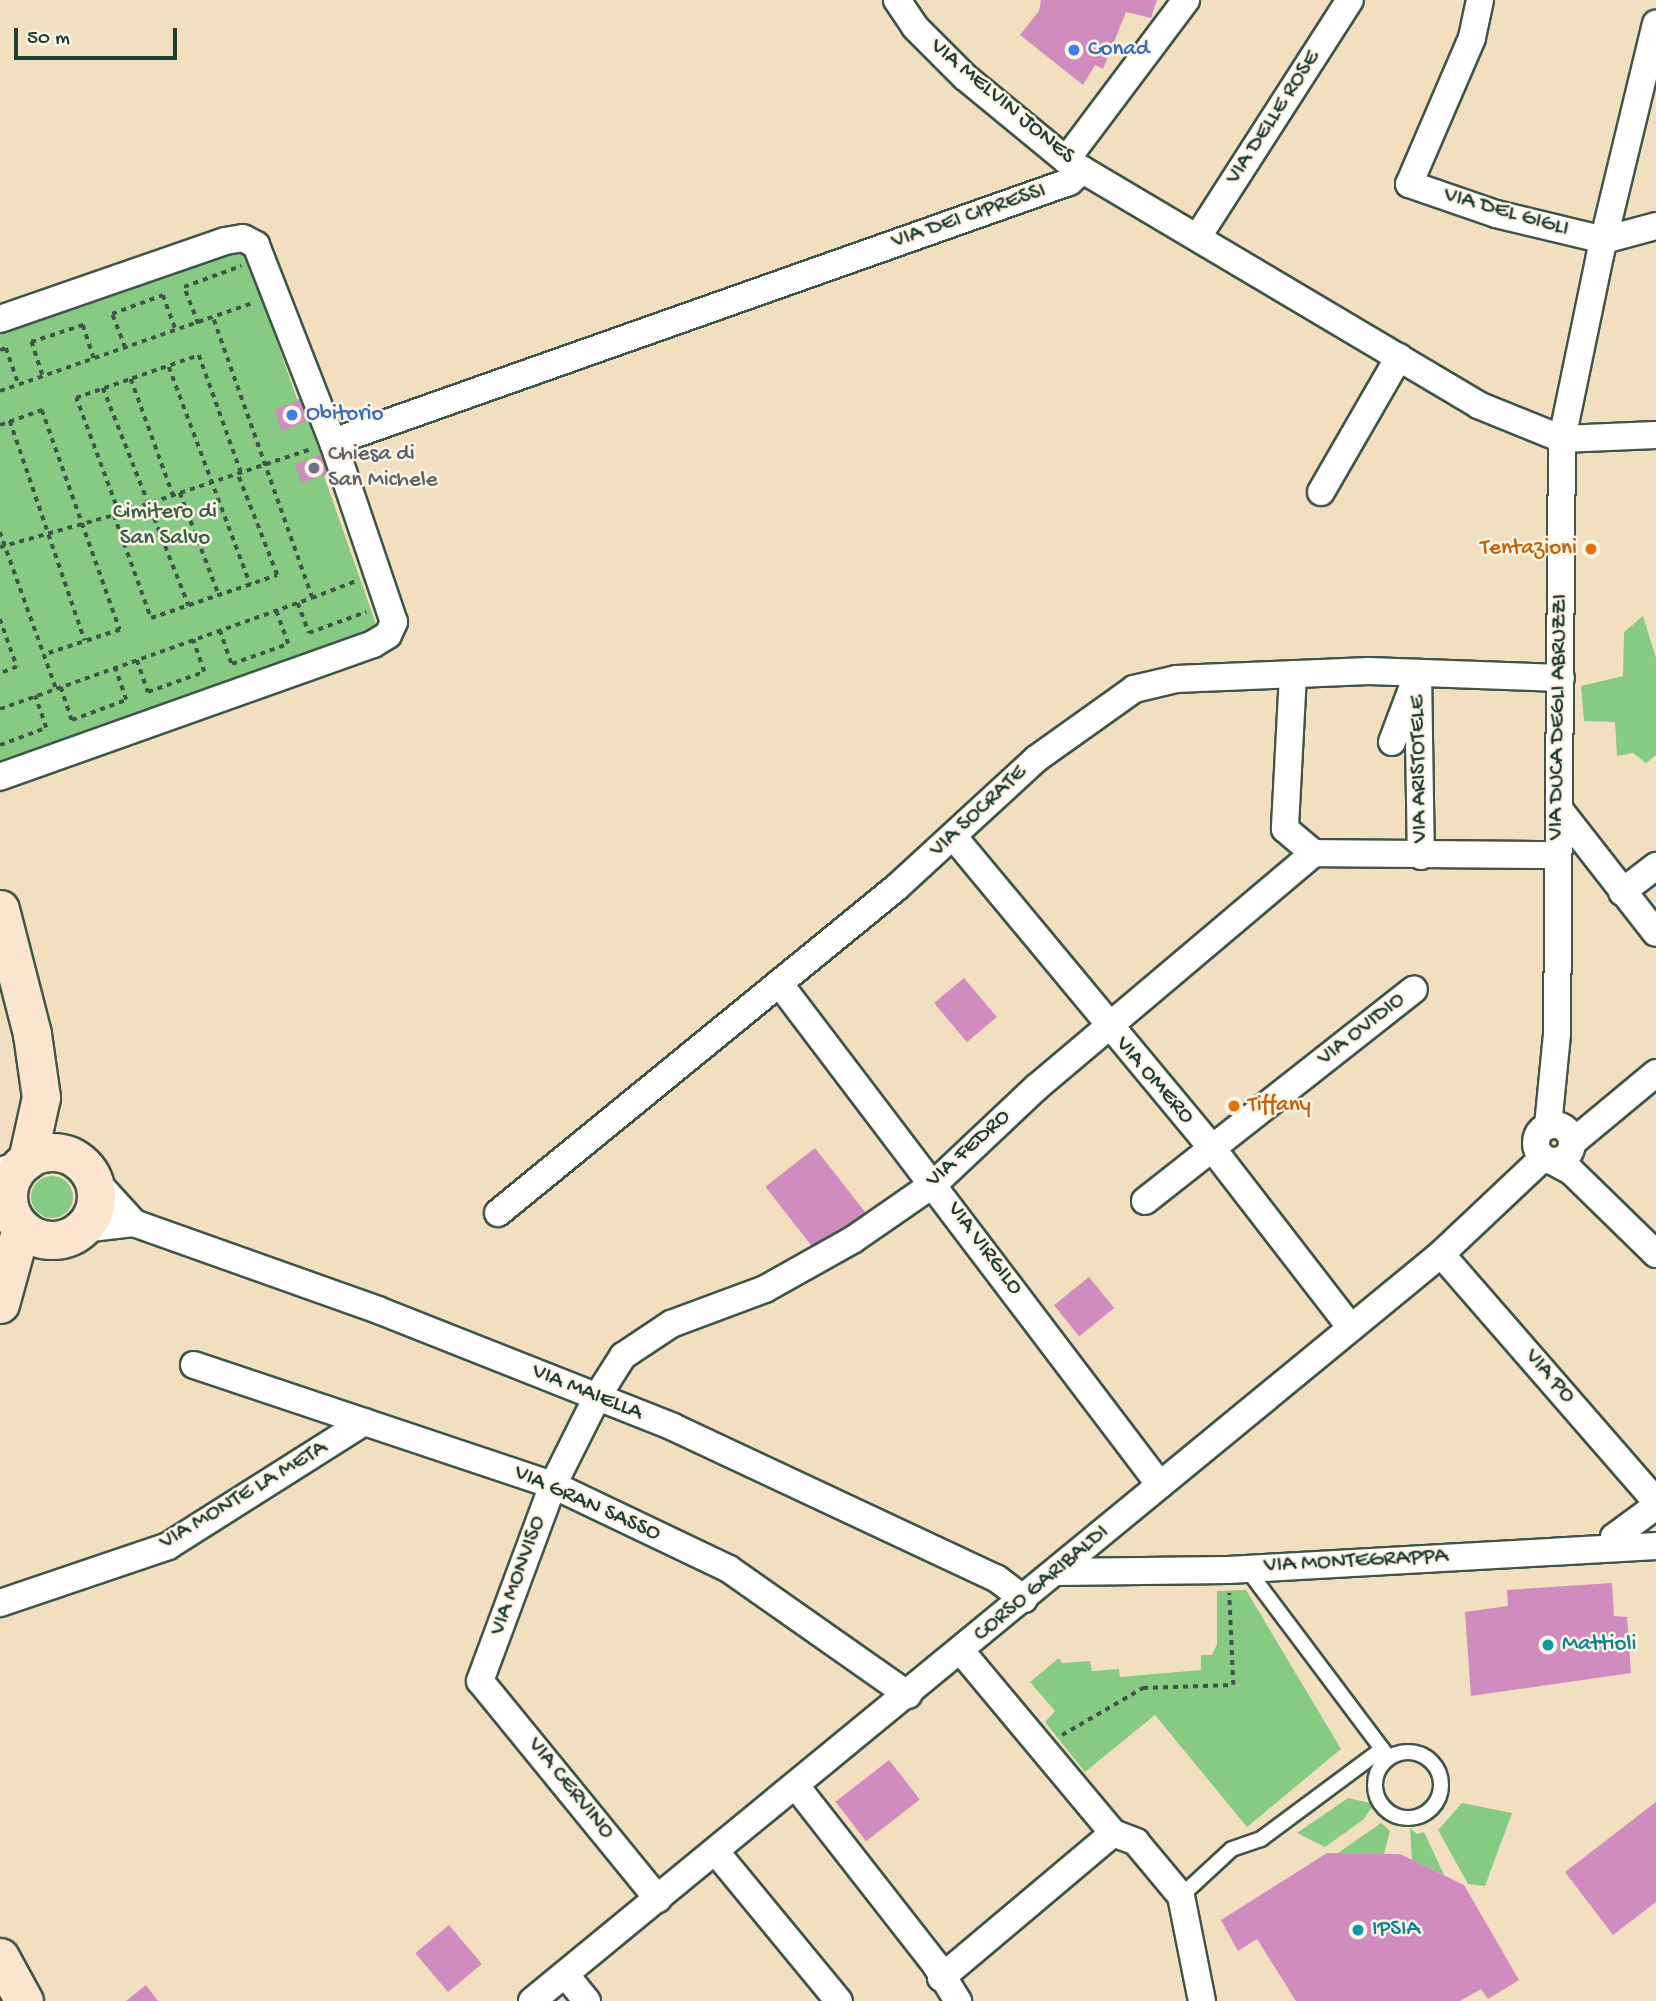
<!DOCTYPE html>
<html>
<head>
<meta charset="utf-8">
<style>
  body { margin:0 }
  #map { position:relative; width:1656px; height:2001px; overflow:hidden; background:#f2dfc0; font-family:"Gochi Hand",sans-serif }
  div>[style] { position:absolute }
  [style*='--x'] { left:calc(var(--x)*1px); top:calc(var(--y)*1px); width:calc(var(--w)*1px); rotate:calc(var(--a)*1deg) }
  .green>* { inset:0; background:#86ca84 }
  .round { border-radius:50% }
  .building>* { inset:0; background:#d18cbf; transform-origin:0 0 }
  .path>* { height:3.5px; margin-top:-1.75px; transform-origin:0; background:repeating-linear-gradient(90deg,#3f5549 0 5px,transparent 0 10px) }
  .roads { filter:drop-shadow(2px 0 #3f5549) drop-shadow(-2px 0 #3f5549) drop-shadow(0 2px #3f5549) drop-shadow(0 -2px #3f5549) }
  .lane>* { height:14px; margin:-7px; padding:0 7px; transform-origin:7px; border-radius:7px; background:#fff }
  .lane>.ring { margin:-7px; padding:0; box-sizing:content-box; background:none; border:14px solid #fff; border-radius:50% }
  .street>* { height:26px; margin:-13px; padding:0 13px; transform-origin:13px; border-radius:13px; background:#fff }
  .street>.ring { margin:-13px; padding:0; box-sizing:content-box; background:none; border:26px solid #fff; border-radius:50% }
  .secondary>* { height:37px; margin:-18.5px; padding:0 18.5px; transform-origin:18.5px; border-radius:18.5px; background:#fbe5cf }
  .secondary>.ring { margin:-18.5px; padding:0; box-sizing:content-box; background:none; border:37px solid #fbe5cf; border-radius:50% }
  .dots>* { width:19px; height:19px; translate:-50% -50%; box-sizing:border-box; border:4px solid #fcf5e5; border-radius:50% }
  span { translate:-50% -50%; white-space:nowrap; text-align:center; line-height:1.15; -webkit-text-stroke:5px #fcf5e5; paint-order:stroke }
  .shop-label { font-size:23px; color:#366cbe }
  .left { translate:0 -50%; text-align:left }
  .street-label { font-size:23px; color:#1f3d34 }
  .worship-label { font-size:23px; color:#5b616d }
  .park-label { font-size:23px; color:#396048 }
  .food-label { font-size:23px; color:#c56008 }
  .right { translate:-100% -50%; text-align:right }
  .culture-label { font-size:23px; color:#0d838f }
  .scale { position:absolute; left:14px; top:28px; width:163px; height:32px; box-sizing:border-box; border:4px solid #1f3d34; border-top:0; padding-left:9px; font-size:21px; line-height:24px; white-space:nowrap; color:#1f3d34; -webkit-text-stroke:5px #fcf5e5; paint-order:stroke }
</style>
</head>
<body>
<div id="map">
  <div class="green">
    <div style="clip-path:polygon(244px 248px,297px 399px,303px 399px,340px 470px,324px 476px,377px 627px,0 762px,0 333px)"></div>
    <div style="clip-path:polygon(1643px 616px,1656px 658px,1656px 755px,1646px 763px,1633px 753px,1617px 756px,1615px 722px,1584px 721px,1581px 686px,1623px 676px,1624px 632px)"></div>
    <div class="round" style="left:31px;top:1176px;width:42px;height:42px"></div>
    <div style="clip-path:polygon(1246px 1590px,1341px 1749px,1247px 1827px,1155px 1715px,1085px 1772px,1045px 1722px,1055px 1711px,1030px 1682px,1059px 1658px,1062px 1663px,1090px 1661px,1092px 1671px,1119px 1669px,1120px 1677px,1201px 1670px,1201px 1655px,1212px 1655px,1217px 1644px,1217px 1591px)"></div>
    <div style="clip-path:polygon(1348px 1798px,1374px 1804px,1364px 1819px,1325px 1847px,1297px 1833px)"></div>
    <div style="clip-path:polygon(1462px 1803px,1512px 1813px,1485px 1886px,1468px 1884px,1438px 1830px)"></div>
    <div style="clip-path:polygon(1381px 1823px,1390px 1831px,1384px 1854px,1338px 1853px)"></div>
    <div style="clip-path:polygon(1410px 1828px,1417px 1834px,1424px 1832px,1444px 1875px,1412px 1860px)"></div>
  </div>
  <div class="building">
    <div style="clip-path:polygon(1041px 0,1157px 0,1151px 18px,1126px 12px,1103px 69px,1095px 65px,1083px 85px,1020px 35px,1039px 11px)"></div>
    <div style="left:303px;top:399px;width:22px;height:31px;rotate:69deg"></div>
    <div style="left:326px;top:453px;width:20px;height:33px;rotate:70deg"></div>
    <div style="left:964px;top:978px;width:51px;height:39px;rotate:50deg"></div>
    <div style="left:815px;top:1148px;width:87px;height:63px;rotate:52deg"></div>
    <div style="left:1089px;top:1277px;width:40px;height:45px;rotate:51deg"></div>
    <div style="clip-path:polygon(1612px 1583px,1614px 1616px,1627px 1617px,1631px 1673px,1471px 1696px,1465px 1612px,1508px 1606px,1507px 1590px)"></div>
    <div style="left:889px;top:1760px;width:50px;height:68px;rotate:52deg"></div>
    <div style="clip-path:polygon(1656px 1802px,1656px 1902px,1613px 1935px,1565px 1872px)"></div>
    <div style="clip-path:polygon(1327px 1853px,1400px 1854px,1464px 1885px,1519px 1980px,1488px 1999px,1481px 1989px,1460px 2001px,1296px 2001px,1257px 1939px,1238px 1951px,1221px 1920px)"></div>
    <div style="left:449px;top:1925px;width:51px;height:44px;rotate:50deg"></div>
    <div style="clip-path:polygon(146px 1985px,158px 2001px,126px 2001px)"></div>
  </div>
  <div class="path">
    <div style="--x:198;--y:324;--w:40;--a:-111"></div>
    <div style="--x:184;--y:287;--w:61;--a:-20.2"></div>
    <div style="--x:125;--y:348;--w:36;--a:-111"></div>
    <div style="--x:112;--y:314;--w:54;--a:-20.4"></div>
    <div style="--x:163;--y:295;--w:38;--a:70"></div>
    <div style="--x:0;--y:350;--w:6;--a:-18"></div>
    <div style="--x:6;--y:348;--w:39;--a:71"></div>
    <div style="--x:169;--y:367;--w:232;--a:69.5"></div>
    <div style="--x:42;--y:375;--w:35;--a:-108"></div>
    <div style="--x:31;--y:342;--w:55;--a:-18.1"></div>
    <div style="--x:83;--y:325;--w:36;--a:72"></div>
    <div style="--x:131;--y:379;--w:123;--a:70.1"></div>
    <div style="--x:103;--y:388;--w:234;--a:68.5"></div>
    <div style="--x:0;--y:391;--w:267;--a:-19.2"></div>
    <div style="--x:10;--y:421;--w:232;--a:71.2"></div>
    <div style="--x:0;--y:425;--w:45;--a:-19.7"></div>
    <div style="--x:42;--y:410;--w:233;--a:70.5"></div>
    <div style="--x:120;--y:630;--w:80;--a:161.8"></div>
    <div style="--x:180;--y:493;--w:109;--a:69.1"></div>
    <div style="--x:119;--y:514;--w:124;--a:-110.3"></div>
    <div style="--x:76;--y:398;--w:130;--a:-19.3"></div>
    <div style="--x:199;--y:355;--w:124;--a:70.3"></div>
    <div style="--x:114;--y:515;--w:109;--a:70.2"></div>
    <div style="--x:151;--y:618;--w:133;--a:-18.8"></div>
    <div style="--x:277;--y:575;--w:110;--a:-111.4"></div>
    <div style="--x:0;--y:532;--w:166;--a:70.3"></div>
    <div style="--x:0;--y:547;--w:118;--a:-15.7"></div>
    <div style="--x:114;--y:515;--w:208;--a:-18.5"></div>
    <div style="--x:312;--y:598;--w:47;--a:-21.1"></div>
    <div style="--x:298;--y:603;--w:32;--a:70"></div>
    <div style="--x:309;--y:633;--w:61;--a:-20.2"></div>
    <div style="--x:0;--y:619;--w:51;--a:70.5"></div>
    <div style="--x:17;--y:667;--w:18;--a:158"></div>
    <div style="--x:220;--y:630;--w:36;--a:71"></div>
    <div style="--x:232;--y:664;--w:59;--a:-19.7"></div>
    <div style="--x:288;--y:644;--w:35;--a:-110"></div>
    <div style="--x:137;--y:660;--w:34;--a:71"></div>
    <div style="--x:148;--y:692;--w:59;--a:-19.7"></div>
    <div style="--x:204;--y:672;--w:34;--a:-109"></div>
    <div style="--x:61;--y:687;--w:35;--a:72"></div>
    <div style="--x:72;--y:720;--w:58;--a:-20.3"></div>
    <div style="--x:126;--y:700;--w:34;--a:-109"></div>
    <div style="--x:0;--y:709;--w:331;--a:-19.6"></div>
    <div style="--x:312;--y:598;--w:297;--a:-109.5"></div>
    <div style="--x:0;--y:745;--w:49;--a:-20.3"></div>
    <div style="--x:46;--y:728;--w:34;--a:-109"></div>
    <div style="--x:1062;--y:1735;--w:94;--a:-30.1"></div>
    <div style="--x:1143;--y:1688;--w:90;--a:-1.9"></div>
    <div style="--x:1233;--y:1685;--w:92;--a:-92.5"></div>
  </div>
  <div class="roads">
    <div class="lane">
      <div style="--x:1247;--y:1569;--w:235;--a:53.1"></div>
      <div class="ring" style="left:1375px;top:1752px;width:52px;height:52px"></div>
      <div style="--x:1181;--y:1896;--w:69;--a:-42.7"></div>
      <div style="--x:1232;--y:1849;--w:31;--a:-19"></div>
      <div style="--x:1261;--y:1839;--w:151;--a:-36.6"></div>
    </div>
    <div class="street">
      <div style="--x:897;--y:0;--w:32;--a:56"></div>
      <div style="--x:915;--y:27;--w:71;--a:45"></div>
      <div style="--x:965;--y:77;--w:131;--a:39.4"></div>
      <div style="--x:1066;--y:160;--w:479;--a:30.7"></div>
      <div style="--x:1478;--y:405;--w:91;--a:22"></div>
      <div style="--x:1562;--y:439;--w:94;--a:-2.4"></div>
      <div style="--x:1480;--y:0;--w:39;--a:102"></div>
      <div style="--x:1472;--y:38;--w:159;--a:113.3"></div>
      <div style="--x:1409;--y:184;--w:92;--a:19"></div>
      <div style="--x:1496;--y:214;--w:111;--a:13.5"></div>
      <div style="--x:1604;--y:240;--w:54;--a:-15.1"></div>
      <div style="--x:1066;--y:160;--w:200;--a:-53.1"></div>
      <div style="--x:1199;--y:235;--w:279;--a:-57.3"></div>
      <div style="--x:0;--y:319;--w:238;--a:-19.1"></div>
      <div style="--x:225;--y:241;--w:18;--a:-9"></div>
      <div style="--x:243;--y:238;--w:15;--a:28"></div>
      <div style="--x:256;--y:245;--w:212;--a:68.7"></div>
      <div style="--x:333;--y:442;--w:190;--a:71.3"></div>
      <div style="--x:394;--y:622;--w:14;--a:115"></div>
      <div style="--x:388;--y:635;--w:17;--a:149"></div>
      <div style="--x:373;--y:644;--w:396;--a:160.4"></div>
      <div style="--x:333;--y:442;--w:781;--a:-19.46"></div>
      <div style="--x:1069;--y:182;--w:18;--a:-41"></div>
      <div style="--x:1321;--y:492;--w:156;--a:-60"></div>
      <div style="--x:1293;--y:674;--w:155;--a:93"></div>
      <div style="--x:1285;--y:829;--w:38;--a:40"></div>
      <div style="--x:1392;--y:742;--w:74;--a:-69.4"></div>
      <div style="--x:1418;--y:673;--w:183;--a:89.1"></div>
      <div style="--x:1559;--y:809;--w:157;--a:52"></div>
      <div style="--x:953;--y:836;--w:405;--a:50.3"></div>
      <div style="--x:1212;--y:1148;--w:227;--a:52.3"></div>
      <div style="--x:1314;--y:853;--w:242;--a:0.5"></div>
      <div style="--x:1622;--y:892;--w:43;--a:-37.4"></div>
      <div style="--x:779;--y:983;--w:630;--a:52.8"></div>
      <div class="ring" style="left:1536px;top:1125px;width:10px;height:10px"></div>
      <div style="--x:1548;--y:1126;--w:92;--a:-84.4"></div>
      <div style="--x:1557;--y:1034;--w:595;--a:-89.52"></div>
      <div style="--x:1562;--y:439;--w:188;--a:-78.3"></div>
      <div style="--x:1600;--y:255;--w:238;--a:-76.4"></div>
      <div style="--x:1573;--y:1142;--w:108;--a:-39.7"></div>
      <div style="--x:1554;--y:1162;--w:19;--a:28"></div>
      <div style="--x:1571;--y:1171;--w:119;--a:44.3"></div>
      <div style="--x:0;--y:1171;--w:23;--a:-18"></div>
      <div style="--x:93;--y:1178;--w:61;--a:47.7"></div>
      <div style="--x:1145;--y:1201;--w:342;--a:-38.2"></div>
      <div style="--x:0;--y:1207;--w:16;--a:35"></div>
      <div style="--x:498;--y:1213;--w:515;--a:-39.25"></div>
      <div style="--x:897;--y:887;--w:189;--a:-42.6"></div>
      <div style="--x:1036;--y:759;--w:120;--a:-35.5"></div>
      <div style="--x:1134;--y:689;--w:43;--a:-13.4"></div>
      <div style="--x:1176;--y:679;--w:193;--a:-2.4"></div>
      <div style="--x:1369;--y:671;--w:192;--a:2.1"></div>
      <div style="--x:82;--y:1229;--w:52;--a:-6.6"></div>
      <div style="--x:134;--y:1223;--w:259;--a:19.6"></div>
      <div style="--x:378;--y:1310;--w:317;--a:21.6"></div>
      <div style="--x:673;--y:1427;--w:357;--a:25.1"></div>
      <div style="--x:996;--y:1578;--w:35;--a:37"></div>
      <div style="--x:1441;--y:1254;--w:327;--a:49"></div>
      <div style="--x:194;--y:1365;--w:379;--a:18.5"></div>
      <div style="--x:553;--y:1485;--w:195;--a:25.5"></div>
      <div style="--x:729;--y:1569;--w:219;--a:35.1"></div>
      <div style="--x:1614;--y:1547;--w:10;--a:-90"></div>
      <div style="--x:1614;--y:1537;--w:52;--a:-36.4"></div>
      <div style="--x:1056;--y:1572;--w:172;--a:-0.7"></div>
      <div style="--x:1228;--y:1570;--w:429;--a:-3.2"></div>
      <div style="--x:0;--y:1603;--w:177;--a:-18.7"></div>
      <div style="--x:168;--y:1546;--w:232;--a:-32.3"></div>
      <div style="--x:961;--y:1651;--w:237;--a:50.1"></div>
      <div style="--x:796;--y:1786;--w:226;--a:52"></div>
      <div style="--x:935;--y:1964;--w:44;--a:58.1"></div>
      <div style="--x:1113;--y:1833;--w:25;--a:21"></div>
      <div style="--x:1136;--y:1842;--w:70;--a:50.2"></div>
      <div style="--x:1181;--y:1896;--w:107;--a:78.7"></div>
      <div style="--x:716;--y:1852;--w:193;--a:50.5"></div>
      <div style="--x:658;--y:1899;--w:281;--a:-129.2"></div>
      <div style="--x:480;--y:1681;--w:209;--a:-69.6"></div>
      <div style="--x:553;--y:1485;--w:98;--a:-63.4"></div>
      <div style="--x:597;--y:1397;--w:49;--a:-57.6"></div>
      <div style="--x:623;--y:1356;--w:58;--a:-33.7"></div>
      <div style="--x:671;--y:1324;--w:100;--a:-20.4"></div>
      <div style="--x:765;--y:1289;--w:102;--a:-29.3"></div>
      <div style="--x:854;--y:1239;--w:98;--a:-34.7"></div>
      <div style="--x:935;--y:1183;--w:140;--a:-43.3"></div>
      <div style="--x:1037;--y:1087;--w:363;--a:-40.2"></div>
      <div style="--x:565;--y:1974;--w:35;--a:51"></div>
      <div style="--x:941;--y:1978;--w:225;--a:-40.1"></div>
      <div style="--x:532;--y:2001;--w:1177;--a:-39.41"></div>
      <div style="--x:1441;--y:1254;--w:140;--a:-43.3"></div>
    </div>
    <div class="secondary">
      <div style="--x:0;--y:909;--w:129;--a:75.6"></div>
      <div style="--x:32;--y:1034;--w:64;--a:81.9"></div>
      <div style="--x:41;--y:1097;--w:65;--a:102.5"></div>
      <div class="ring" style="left:8px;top:1152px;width:51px;height:51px"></div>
      <div style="--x:0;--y:1304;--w:79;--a:-74.6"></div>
      <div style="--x:0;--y:1957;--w:50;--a:61.4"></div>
    </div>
  </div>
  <div class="dots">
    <div style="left:1074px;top:50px;background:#3f7fe0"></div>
    <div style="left:292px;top:415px;background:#3f7fe0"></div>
    <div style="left:314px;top:468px;background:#6b7280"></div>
    <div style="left:1591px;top:549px;background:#e8710a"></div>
    <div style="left:1234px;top:1106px;background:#e8710a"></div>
    <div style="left:1548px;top:1645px;background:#0f9aa8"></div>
    <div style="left:1358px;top:1930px;background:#0f9aa8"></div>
  </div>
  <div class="shop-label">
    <span class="left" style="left:1088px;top:50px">Conad</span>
    <span class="left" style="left:306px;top:415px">Obitorio</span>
  </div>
  <div class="street-label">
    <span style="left:1002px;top:102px;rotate:40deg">VIA MELVIN JONES</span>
    <span style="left:1274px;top:118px;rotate:-57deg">VIA DELLE ROSE</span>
    <span style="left:1506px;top:213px;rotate:16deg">VIA DEL GIGLI</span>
    <span style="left:969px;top:217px;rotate:-19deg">VIA DEI CIPRESSI</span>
    <span style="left:1559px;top:717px;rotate:-89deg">VIA DUCA DEGLI ABRUZZI</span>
    <span style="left:1420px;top:769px;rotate:-91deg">VIA ARISTOTELE</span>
    <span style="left:979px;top:812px;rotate:-43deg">VIA SOCRATE</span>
    <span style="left:1362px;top:1030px;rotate:-38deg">VIA OVIDIO</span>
    <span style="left:1154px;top:1081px;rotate:49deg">VIA OMERO</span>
    <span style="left:969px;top:1149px;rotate:-42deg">VIA FEDRO</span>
    <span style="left:984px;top:1249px;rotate:53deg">VIA VIRGILO</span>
    <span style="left:1549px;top:1377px;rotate:49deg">VIA PO</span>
    <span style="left:587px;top:1393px;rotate:22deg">VIA MAIELLA</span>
    <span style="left:244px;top:1496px;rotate:-31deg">VIA MONTE LA META</span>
    <span style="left:587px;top:1504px;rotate:24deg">VIA GRAN SASSO</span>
    <span style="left:1356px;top:1562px;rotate:-3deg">VIA MONTEGRAPPA</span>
    <span style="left:519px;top:1576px;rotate:-70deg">VIA MONVISO</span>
    <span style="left:1042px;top:1584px;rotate:-40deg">CORSO GARIBALDI</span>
    <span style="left:570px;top:1789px;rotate:51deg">VIA CERVINO</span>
  </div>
  <div class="worship-label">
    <span class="left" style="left:328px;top:468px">Chiesa di<br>San Michele</span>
  </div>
  <div class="park-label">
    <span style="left:165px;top:526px">Cimitero di<br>San Salvo</span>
  </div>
  <div class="food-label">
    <span class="right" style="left:1577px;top:549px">Tentazioni</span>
    <span class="left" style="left:1248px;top:1106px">Tiffany</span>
  </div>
  <div class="culture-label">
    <span class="left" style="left:1562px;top:1645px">Mattioli</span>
    <span class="left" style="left:1372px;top:1930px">IPSIA</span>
  </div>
  <div class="scale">50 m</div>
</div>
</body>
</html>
